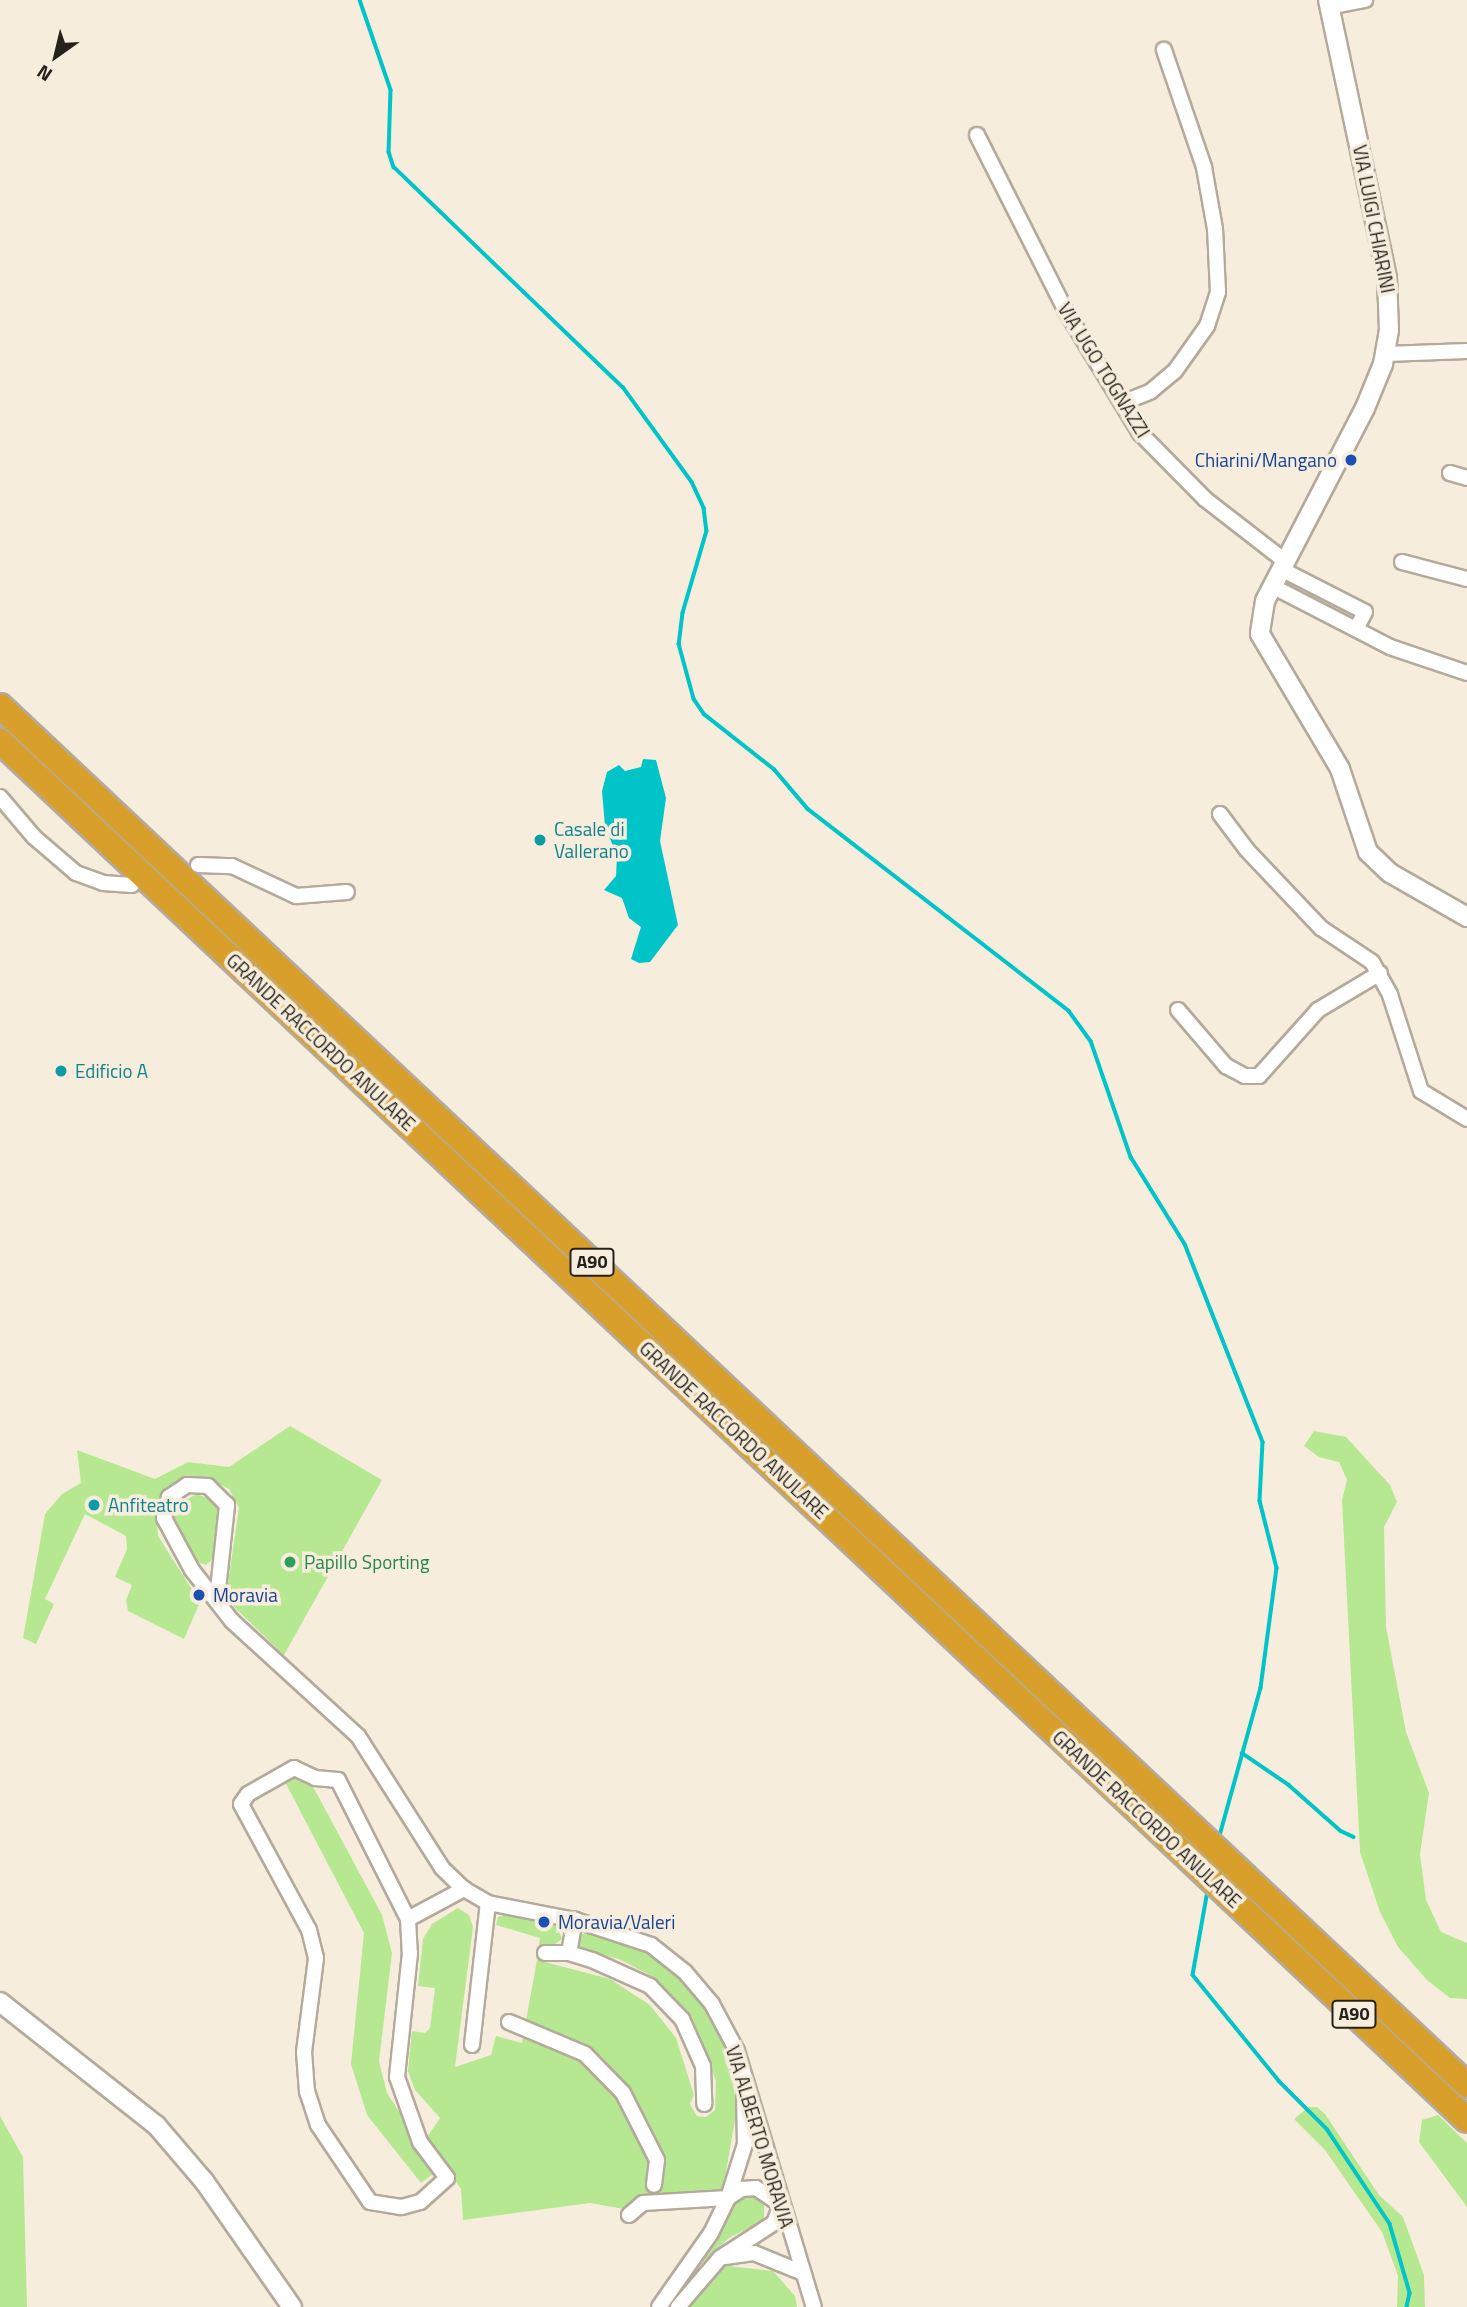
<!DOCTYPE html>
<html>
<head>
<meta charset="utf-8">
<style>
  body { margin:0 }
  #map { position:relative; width:1467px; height:2307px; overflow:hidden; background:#f7eddd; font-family:"Titillium Web",sans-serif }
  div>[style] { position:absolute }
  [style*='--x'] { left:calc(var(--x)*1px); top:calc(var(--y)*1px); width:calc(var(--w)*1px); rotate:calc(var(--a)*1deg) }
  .green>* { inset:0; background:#b6e892 }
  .water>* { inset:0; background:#00c4c8 }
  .stream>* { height:3.5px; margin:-1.75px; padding:0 1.75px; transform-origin:1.75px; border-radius:1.75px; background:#00c4c8 }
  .roads { filter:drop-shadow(2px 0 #b4aa9b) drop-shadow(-2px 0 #b4aa9b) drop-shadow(0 2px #b4aa9b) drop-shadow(0 -2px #b4aa9b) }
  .minor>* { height:14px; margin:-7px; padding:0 7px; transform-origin:7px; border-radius:7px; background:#fff }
  .tertiary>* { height:18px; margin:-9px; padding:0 9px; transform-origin:9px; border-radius:9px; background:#fff }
  .motorway>* { height:24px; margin:-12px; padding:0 12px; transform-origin:12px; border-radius:12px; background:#d8a02a }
  .dots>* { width:19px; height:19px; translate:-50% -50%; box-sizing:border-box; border:4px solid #f7eddd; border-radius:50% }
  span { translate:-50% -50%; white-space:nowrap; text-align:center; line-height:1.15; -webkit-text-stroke:7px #f7eddd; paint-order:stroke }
  .shield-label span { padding:2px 5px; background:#f7eddd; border:2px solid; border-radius:5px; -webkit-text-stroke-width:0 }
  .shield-label { font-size:18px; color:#25221c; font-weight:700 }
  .street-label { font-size:19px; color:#25221c }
  .transit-label { font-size:19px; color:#164399 }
  .right { translate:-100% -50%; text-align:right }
  .left { translate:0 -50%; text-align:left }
  .culture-label { font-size:19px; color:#0d838f }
  .leisure-label { font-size:19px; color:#27864d }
  .north { position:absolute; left:21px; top:21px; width:70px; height:70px; -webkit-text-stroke:5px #f7eddd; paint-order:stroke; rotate:214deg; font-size:19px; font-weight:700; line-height:28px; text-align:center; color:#25221c }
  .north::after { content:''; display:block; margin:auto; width:24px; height:32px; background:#25221c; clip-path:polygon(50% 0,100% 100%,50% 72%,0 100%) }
</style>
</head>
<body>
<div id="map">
  <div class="green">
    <div style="clip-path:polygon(290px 1426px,382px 1480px,284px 1655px,234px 1607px,227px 1590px,239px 1508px,229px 1489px,205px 1477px,185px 1479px,163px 1499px,157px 1517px,158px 1536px,200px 1602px,184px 1639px,128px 1611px,126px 1600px,132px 1585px,115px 1577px,127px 1549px,126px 1536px,85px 1514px,45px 1599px,54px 1604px,36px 1644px,23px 1638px,45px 1514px,62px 1494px,81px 1483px,77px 1450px,155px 1479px,188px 1462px,229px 1467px)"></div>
    <div style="clip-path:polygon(1314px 1431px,1346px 1437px,1390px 1485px,1397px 1502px,1384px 1527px,1386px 1627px,1406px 1732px,1429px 1793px,1420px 1854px,1426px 1900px,1441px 1932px,1467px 1943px,1467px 1999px,1450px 1998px,1427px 1980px,1398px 1947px,1380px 1912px,1360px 1852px,1342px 1500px,1347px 1480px,1339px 1462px,1319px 1457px,1304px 1446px)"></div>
    <div style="clip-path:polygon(197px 1494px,212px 1500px,221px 1515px,215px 1557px,206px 1565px,195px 1561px,173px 1522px,176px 1505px)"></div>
    <div style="clip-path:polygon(296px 1774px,310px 1781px,382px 1915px,392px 1953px,379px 2061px,387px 2093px,437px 2171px,421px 2183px,367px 2115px,351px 2064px,364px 1933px,284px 1780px)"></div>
    <div style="clip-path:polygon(458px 1908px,469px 1915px,473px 1927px,455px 2067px,491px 2055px,496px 2036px,522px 2043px,537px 1960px,610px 1979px,650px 2005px,676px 2038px,694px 2095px,690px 2104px,697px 2116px,706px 2117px,715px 2110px,716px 2081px,692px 2017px,648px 1974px,619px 1959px,583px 1950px,577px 1944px,577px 1937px,587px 1932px,633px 1945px,672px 1971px,711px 2017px,729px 2056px,737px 2109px,723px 2189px,639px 2196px,624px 2209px,590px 2203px,463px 2220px,461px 2189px,425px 2140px,440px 2118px,415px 2090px,408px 2071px,412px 2031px,425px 2033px,430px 2028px,435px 1988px,418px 1986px,423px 1939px,432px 1924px)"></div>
    <div style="clip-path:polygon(507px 1914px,557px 1926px,562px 1939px,551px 1947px,539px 1945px,540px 1938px,496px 1925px,498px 1917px)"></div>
    <div style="clip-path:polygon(1309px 2107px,1317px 2107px,1325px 2114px,1379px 2195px,1403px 2217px,1424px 2275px,1425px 2307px,1397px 2307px,1398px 2276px,1382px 2232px,1325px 2150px,1294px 2119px)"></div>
    <div style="clip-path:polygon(1438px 2115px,1467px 2143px,1467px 2207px,1419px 2142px,1422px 2120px)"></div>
    <div style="clip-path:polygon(0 2116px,23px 2157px,27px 2307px,0 2307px)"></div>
    <div style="clip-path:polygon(748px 2194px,764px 2202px,764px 2220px,729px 2238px,702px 2263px,736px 2202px)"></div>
    <div style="clip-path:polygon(721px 2265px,773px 2271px,795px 2296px,797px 2307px,679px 2307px)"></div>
  </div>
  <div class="water">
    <div style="clip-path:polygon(643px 759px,656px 760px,666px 798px,660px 841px,678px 925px,650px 962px,639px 963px,631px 959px,641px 927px,629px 918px,622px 898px,604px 890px,616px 876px,617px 856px,605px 826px,602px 791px,607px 772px,619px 765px,625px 771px,641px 767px)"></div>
  </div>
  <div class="stream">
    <div style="--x:360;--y:0;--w:95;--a:71"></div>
    <div style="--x:391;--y:90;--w:62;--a:91.8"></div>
    <div style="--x:389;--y:152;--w:16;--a:72"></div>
    <div style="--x:394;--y:167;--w:318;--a:43.9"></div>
    <div style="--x:623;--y:387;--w:117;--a:54"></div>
    <div style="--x:692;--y:482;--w:29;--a:65"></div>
    <div style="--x:704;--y:508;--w:23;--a:83"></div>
    <div style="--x:707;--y:531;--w:85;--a:106.3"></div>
    <div style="--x:683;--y:613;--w:31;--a:97"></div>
    <div style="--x:679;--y:644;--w:57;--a:74.7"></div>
    <div style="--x:694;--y:699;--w:18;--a:56"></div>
    <div style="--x:704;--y:714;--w:89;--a:38.2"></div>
    <div style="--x:774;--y:769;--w:52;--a:49.6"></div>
    <div style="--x:808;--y:809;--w:330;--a:37.7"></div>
    <div style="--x:1069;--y:1011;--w:37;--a:54"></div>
    <div style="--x:1091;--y:1041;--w:123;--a:71"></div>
    <div style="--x:1131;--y:1157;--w:102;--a:58.2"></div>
    <div style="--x:1185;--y:1244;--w:213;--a:68.5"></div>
    <div style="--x:1263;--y:1442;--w:59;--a:92.9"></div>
    <div style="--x:1260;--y:1501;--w:69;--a:75.8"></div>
    <div style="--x:1277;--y:1568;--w:121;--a:97.6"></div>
    <div style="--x:1261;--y:1688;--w:157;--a:105.5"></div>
    <div style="--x:1242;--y:1753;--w:57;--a:34.2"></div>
    <div style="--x:1289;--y:1785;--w:69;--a:41.5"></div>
    <div style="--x:1341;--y:1831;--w:14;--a:25"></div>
    <div style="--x:1208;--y:1891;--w:85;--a:100.1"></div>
    <div style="--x:1193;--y:1975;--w:136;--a:50.9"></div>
    <div style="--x:1279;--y:2081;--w:68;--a:45"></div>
    <div style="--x:1327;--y:2129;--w:114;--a:56.4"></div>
    <div style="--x:1390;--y:2224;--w:72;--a:73.8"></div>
    <div style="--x:1410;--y:2293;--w:14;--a:102"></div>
  </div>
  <div class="roads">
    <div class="minor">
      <div style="--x:1329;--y:7;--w:37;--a:-11"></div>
      <div style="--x:977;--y:135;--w:197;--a:63.2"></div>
      <div style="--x:1066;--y:311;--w:143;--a:58.8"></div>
      <div style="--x:1140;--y:433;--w:93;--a:45.4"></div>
      <div style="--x:1205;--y:499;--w:101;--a:37.8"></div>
      <div style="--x:1386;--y:354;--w:81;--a:-2.1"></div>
      <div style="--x:1122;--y:403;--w:31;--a:-22"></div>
      <div style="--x:1151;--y:391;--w:31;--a:-40"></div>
      <div style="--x:1175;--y:371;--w:55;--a:-54.6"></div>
      <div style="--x:1207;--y:326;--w:36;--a:-72"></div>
      <div style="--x:1218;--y:292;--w:63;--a:-92.7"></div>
      <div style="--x:1215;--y:229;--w:63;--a:-100.1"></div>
      <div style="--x:1204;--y:167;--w:124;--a:-108.9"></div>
      <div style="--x:1450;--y:473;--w:18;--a:16"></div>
      <div style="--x:1402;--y:562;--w:67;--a:14.7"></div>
      <div style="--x:1281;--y:569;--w:94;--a:27.1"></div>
      <div style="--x:1365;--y:612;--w:19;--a:118"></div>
      <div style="--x:1272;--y:586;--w:133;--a:27.3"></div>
      <div style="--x:1390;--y:647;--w:81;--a:18.7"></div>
      <div style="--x:0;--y:797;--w:52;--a:49.6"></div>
      <div style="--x:34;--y:837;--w:55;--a:40.6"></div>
      <div style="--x:76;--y:873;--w:29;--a:20"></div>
      <div style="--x:103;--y:883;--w:29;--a:4"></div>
      <div style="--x:1220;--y:814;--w:45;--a:53.1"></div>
      <div style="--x:1247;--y:850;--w:108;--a:46.5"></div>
      <div style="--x:1321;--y:928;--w:61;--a:33.7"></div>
      <div style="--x:1372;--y:962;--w:38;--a:61"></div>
      <div style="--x:1390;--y:995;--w:101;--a:72.1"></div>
      <div style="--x:1421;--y:1091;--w:54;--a:31.3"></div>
      <div style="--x:198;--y:865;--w:34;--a:2"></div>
      <div style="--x:232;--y:866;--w:71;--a:25.1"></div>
      <div style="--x:296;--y:896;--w:51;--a:-4.5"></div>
      <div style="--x:1178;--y:1010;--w:74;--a:49.4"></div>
      <div style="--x:1226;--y:1066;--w:21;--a:28"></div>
      <div style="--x:1245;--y:1076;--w:14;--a:0"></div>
      <div style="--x:1259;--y:1076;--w:89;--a:-48.2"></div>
      <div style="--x:1318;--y:1010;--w:72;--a:-30.8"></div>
      <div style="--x:217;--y:1599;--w:95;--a:-83.9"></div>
      <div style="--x:227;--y:1505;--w:27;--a:-135"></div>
      <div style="--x:208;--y:1486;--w:21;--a:-177"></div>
      <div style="--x:187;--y:1485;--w:22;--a:146"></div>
      <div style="--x:169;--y:1497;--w:22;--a:103"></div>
      <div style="--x:164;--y:1518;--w:59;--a:61.7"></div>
      <div style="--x:192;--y:1570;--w:65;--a:51.9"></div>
      <div style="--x:232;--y:1621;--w:171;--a:42.4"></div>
      <div style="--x:358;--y:1736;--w:156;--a:57.5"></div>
      <div style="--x:442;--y:1868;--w:30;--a:44"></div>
      <div style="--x:464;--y:1889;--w:28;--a:30"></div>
      <div style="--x:488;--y:1903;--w:89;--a:11.1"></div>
      <div style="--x:575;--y:1920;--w:80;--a:18.2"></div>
      <div style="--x:651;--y:1945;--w:43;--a:38.5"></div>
      <div style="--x:685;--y:1972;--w:42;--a:49.8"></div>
      <div style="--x:712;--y:2004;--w:53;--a:62"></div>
      <div style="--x:737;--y:2051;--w:267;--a:73.3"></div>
      <div style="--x:294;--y:1768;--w:23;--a:25"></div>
      <div style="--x:315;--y:1778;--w:23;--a:5"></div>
      <div style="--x:338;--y:1780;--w:156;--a:63.3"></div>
      <div style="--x:408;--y:1919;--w:34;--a:87"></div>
      <div style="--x:410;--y:1953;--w:125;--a:96"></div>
      <div style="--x:397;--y:2077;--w:69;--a:70.5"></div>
      <div style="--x:420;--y:2142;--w:45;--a:53.1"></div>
      <div style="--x:447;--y:2178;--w:36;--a:138"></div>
      <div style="--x:420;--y:2202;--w:20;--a:165"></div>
      <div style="--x:401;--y:2207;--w:31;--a:-171"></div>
      <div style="--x:370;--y:2202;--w:93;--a:-124"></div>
      <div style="--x:318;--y:2125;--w:35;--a:-108"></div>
      <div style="--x:307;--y:2092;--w:40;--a:-94.3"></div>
      <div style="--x:304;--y:2052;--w:95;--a:-82.7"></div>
      <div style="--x:316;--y:1958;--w:29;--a:-104"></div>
      <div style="--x:309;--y:1930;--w:143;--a:-118.4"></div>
      <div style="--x:241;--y:1804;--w:12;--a:-55"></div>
      <div style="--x:248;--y:1794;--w:53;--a:-29.5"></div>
      <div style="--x:408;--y:1919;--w:64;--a:-28.2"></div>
      <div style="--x:545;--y:1953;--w:24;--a:0"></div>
      <div style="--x:569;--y:1953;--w:24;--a:17"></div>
      <div style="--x:592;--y:1960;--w:64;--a:24.1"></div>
      <div style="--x:650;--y:1986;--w:46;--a:45.9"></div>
      <div style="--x:682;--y:2019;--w:51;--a:65.9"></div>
      <div style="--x:703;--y:2066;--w:38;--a:88"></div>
      <div style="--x:569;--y:1953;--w:34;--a:-80"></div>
      <div style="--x:509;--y:2022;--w:82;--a:22.8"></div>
      <div style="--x:585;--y:2054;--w:54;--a:45.7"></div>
      <div style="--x:623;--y:2093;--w:75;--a:63.1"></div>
      <div style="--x:657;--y:2160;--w:25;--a:97"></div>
      <div style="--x:472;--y:2045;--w:143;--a:-83.6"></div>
      <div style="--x:629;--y:2215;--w:18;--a:-41"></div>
      <div style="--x:643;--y:2203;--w:85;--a:-3.4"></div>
      <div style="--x:728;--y:2198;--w:17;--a:-33"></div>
      <div style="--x:742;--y:2189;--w:14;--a:-4"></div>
      <div style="--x:756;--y:2188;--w:30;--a:34"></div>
      <div style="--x:725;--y:2257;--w:29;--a:-8"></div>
      <div style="--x:754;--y:2253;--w:53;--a:22.2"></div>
      <div style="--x:659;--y:2307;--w:90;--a:-54.9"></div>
      <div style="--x:711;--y:2233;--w:39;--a:-64"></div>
      <div style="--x:728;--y:2198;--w:57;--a:-72.5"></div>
      <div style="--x:745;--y:2144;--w:51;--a:-91.1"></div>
      <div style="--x:678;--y:2307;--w:65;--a:-49.4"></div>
      <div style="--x:720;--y:2258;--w:64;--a:-32.9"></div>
      <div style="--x:774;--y:2223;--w:19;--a:-69"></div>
    </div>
    <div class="tertiary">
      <div style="--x:1328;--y:0;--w:284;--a:78"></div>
      <div style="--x:1387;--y:278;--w:52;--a:87.8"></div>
      <div style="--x:1389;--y:330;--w:35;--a:100"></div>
      <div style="--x:1383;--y:364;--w:48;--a:112.2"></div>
      <div style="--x:1365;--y:408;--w:217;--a:117.4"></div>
      <div style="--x:1265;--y:601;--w:33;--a:99"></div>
      <div style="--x:1260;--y:634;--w:157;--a:59.3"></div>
      <div style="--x:1340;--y:769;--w:88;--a:71.4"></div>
      <div style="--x:1368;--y:852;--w:30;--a:44"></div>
      <div style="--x:1390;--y:873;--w:89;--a:29.7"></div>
      <div style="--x:0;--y:2002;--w:199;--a:38.3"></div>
      <div style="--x:156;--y:2125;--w:74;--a:49.4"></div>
      <div style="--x:204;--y:2181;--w:154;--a:55.1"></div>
    </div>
    <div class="motorway">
      <div style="--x:0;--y:706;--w:2013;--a:43.23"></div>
      <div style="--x:0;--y:741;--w:2013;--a:43.23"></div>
    </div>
  </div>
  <div class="dots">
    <div style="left:1351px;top:460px;background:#1a4fb4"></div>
    <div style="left:540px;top:840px;background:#0f9aa8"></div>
    <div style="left:61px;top:1071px;background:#0f9aa8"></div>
    <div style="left:94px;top:1505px;background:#0f9aa8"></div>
    <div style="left:290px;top:1562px;background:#2e9e5b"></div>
    <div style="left:199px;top:1595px;background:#1a4fb4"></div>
    <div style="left:544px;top:1922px;background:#1a4fb4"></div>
  </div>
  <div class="shield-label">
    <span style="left:592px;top:1262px">A90</span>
    <span style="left:1354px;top:2014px">A90</span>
  </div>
  <div class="street-label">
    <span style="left:1374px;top:219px;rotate:79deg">VIA LUIGI CHIARINI</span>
    <span style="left:1104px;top:370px;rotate:58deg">VIA UGO TOGNAZZI</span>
    <span style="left:321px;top:1042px;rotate:43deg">GRANDE RACCORDO ANULARE</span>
    <span style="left:734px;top:1430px;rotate:43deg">GRANDE RACCORDO ANULARE</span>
    <span style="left:1147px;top:1819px;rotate:43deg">GRANDE RACCORDO ANULARE</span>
    <span style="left:760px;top:2137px;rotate:73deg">VIA ALBERTO MORAVIA</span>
  </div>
  <div class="transit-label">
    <span class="right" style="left:1337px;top:460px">Chiarini/Mangano</span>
    <span class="left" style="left:213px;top:1595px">Moravia</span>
    <span class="left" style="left:558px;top:1922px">Moravia/Valeri</span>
  </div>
  <div class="culture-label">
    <span class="left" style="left:554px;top:840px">Casale di<br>Vallerano</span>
    <span class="left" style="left:75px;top:1071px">Edificio A</span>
    <span class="left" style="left:108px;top:1505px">Anfiteatro</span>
  </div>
  <div class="leisure-label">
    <span class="left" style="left:304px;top:1562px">Papillo Sporting</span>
  </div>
  <div class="north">N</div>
</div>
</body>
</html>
